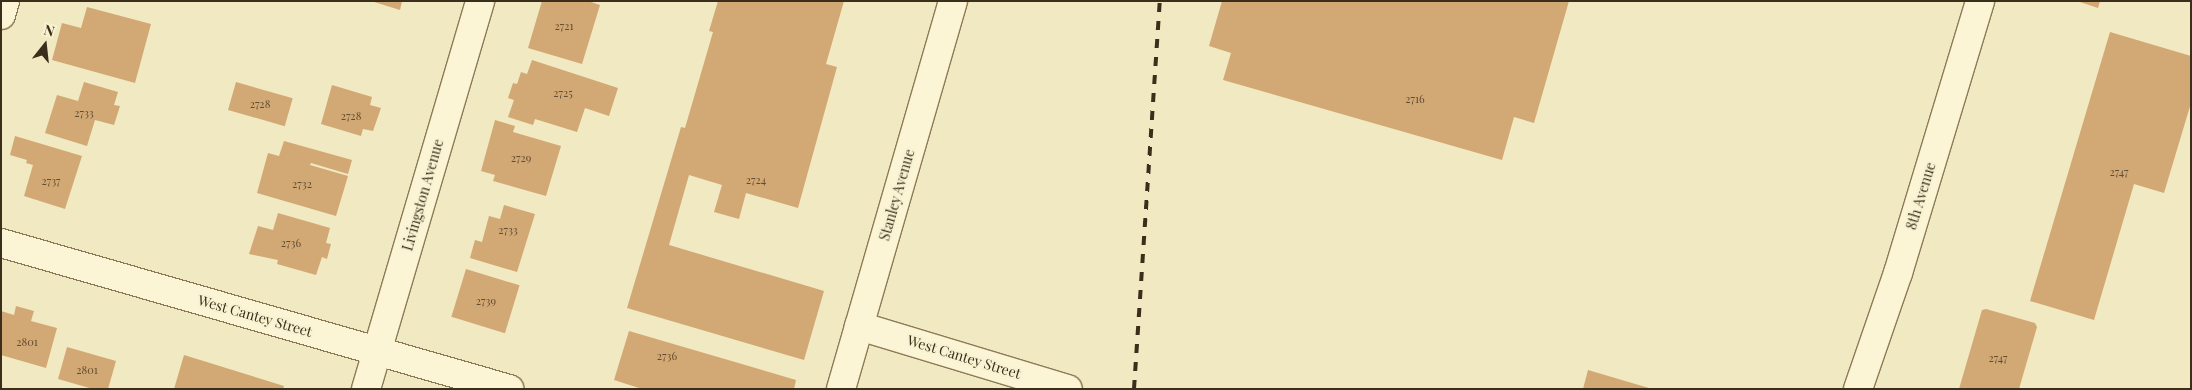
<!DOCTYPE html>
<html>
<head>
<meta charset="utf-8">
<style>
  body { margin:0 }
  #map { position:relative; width:2192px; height:390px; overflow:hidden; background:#f1e9c1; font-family:"Playfair Display",serif }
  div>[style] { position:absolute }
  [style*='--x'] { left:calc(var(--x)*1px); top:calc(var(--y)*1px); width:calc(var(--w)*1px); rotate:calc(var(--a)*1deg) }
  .building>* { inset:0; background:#d2a874; transform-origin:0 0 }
  .roads { filter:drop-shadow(1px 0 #8c7a57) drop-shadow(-1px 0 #8c7a57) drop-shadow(0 1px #8c7a57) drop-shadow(0 -1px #8c7a57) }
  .street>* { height:28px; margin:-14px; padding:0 14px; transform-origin:14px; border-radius:14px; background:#fbf5d5 }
  .secondary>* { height:28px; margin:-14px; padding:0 14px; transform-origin:14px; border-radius:14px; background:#fbf5d5 }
  .rail>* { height:4px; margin-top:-2px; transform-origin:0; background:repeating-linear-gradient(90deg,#3b2f1c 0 9px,transparent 0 18px) }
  span { translate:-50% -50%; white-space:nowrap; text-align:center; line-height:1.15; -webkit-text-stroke:4px #f8f2d1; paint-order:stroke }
  .number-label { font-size:11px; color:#614d32 }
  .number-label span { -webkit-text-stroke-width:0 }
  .street-label { font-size:14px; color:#3b2f1c }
  .frame { position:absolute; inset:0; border:2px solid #3b2f1c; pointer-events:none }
  .north { position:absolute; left:20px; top:20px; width:50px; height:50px; -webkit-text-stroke:4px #f8f2d1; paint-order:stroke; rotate:16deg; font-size:14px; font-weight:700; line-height:20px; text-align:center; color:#3b2f1c }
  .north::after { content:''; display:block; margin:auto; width:18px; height:22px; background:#3b2f1c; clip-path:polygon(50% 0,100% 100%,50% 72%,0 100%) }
</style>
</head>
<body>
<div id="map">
  <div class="building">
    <div style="clip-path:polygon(371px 1px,402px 1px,400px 10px)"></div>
    <div style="clip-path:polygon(542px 1px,588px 1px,600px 5px,582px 64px,528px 48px)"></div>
    <div style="clip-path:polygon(718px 1px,844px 1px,826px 64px,837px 67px,798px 208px,746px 193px,739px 219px,714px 212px,722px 185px,689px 175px,669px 245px,824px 291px,804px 360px,627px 308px,681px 127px,685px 128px,713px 32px,709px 31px)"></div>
    <div style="clip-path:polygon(1222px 1px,1569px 1px,1534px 123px,1514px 117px,1502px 160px,1223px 80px,1231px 53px,1209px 46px)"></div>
    <div style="clip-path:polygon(2077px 1px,2100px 1px,2098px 8px)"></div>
    <div style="clip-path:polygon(87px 7px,151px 24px,135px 83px,52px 60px,62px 23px,81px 28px)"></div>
    <div style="clip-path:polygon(2110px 32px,2191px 56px,2191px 103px,2164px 193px,2134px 184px,2094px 320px,2030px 301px)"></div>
    <div style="clip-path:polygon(532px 60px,618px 88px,609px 116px,585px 108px,577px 132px,535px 119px,533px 125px,508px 117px,514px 100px,508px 98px,513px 83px,517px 84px,521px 72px,527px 74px)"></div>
    <div style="clip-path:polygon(84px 82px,118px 92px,114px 105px,120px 106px,114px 125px,95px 120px,87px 146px,45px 133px,57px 95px,78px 101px)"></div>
    <div style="left:236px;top:82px;width:59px;height:29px;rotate:16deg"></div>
    <div style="clip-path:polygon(332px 85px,372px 97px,370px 105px,381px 108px,373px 131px,363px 129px,361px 136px,321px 124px)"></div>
    <div style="clip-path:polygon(495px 120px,515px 126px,513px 132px,561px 146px,546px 196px,493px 181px,495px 175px,481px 171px)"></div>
    <div style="clip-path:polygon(15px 136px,82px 156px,65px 209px,24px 196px,33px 165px,26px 163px,27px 160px,10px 155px)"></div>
    <div style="clip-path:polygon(284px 141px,352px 160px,348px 174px,311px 163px,310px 165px,348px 176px,336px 216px,257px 193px,268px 153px,279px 156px)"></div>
    <div style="clip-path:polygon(504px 205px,535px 214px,517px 272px,470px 258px,475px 240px,482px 242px,489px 216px,500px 219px)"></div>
    <div style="clip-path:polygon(278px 213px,330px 228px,326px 243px,331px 244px,327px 259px,322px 257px,316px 275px,277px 264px,278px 260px,249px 254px,258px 226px,273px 230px)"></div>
    <div style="left:466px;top:269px;width:56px;height:50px;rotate:17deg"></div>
    <div style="clip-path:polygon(16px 306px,34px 311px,31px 321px,57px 328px,46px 368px,1px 355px,1px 311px,14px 315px)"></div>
    <div style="clip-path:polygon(1986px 309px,2035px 323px,2037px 327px,2019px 389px,1959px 389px,1982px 310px)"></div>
    <div style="clip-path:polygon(629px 331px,796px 380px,794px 389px,642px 389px,614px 380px)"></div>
    <div style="clip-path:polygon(67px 347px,116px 361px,108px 389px,93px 389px,58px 379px)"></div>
    <div style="clip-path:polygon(184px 355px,284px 386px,283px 389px,174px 389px)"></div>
    <div style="clip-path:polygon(1588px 370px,1649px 388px,1649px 389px,1583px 389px)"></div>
  </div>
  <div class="roads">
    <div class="street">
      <div style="--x:1;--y:15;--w:15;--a:-74"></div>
      <div style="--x:1;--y:243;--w:529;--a:16.03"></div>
      <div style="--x:859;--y:326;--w:218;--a:16.8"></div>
      <div style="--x:366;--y:389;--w:404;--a:-73.6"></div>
      <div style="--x:841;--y:389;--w:404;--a:-73.9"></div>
    </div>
    <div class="secondary">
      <div style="--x:1858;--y:389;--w:123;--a:-71"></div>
      <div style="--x:1898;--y:273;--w:284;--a:-73.2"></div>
    </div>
  </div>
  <div class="rail">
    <div style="--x:1134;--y:389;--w:389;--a:-86.2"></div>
  </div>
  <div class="number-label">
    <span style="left:564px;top:26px">2721</span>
    <span style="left:563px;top:93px">2725</span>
    <span style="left:1415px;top:99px">2716</span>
    <span style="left:260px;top:104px">2728</span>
    <span style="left:84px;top:113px">2733</span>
    <span style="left:351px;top:116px">2728</span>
    <span style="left:521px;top:158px">2729</span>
    <span style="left:2119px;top:172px">2747</span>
    <span style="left:756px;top:180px">2724</span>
    <span style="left:51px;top:181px">2737</span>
    <span style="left:302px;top:184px">2732</span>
    <span style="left:508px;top:230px">2733</span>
    <span style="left:291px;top:243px">2736</span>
    <span style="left:486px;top:301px">2739</span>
    <span style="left:27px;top:342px">2801</span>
    <span style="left:667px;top:356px">2736</span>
    <span style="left:1998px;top:358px">2747</span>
    <span style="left:87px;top:370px">2801</span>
  </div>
  <div class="street-label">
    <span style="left:423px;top:195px;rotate:-74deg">Livingston Avenue</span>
    <span style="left:897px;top:195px;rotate:-74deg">Stanley Avenue</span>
    <span style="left:1921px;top:196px;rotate:-73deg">8th Avenue</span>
    <span style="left:255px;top:316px;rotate:16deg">West Cantey Street</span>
    <span style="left:964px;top:357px;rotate:17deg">West Cantey Street</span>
  </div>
  <div class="frame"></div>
  <div class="north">N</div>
</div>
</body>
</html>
